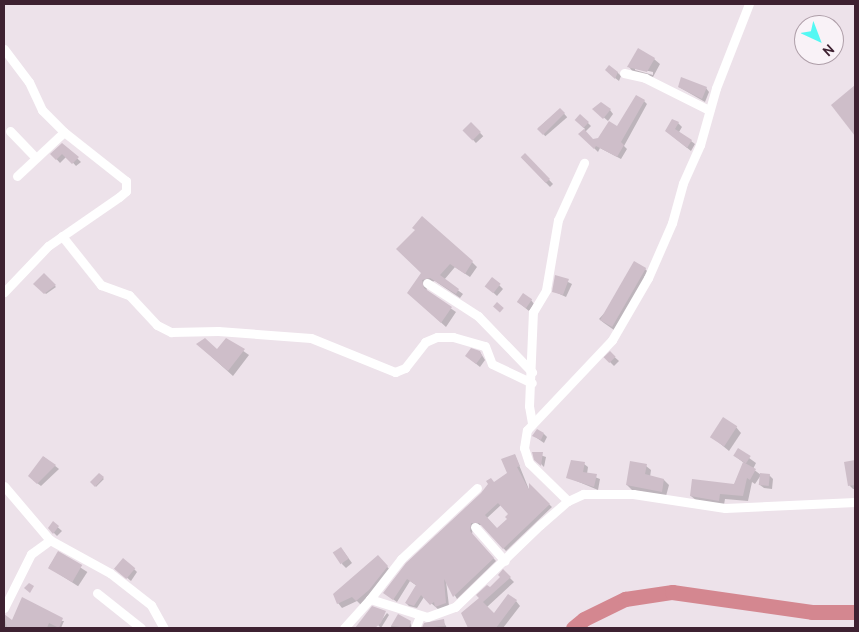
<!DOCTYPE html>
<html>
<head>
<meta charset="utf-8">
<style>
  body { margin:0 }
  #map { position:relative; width:859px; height:632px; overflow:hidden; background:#ede2ea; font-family:Cabin,sans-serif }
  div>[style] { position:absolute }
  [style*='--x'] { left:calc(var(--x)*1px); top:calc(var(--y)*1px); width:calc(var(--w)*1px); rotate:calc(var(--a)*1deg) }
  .shadow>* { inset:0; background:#0003; transform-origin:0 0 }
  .river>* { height:15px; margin:-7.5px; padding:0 7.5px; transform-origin:7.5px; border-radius:7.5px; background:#d48790 }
  .building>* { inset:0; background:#cebec9; transform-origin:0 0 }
  .street>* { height:9px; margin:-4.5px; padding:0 4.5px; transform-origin:4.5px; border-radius:4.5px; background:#fff }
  span { translate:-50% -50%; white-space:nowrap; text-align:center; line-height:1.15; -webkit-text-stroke:5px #f9f2f7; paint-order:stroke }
  .frame { position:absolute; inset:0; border:5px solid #3e2131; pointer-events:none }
  .north { position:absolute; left:794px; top:15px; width:50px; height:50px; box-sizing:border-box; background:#f9f2f7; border:1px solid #ae9ea8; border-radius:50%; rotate:137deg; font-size:14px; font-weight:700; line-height:20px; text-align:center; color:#3e2131 }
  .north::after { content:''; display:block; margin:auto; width:18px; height:22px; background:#54f8f3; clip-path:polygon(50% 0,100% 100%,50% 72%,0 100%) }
</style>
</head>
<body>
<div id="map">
  <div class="shadow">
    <div style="clip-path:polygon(evenodd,654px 59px,660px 64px,653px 77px,634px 73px,629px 67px,654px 59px,635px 68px,653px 72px,653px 75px,635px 70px,635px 68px)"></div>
    <div style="clip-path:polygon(617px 72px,621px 76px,619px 81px,610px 74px)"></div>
    <div style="clip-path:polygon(679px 87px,706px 88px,709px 92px,705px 102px)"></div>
    <div style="clip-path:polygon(644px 101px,647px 104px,624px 146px,627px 149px,621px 159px,600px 148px,598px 152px,580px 134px,585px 129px,576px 120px,580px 115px,591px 126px,585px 132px,593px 140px,599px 139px,618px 128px)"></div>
    <div style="left:560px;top:109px;width:11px;height:29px;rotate:49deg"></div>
    <div style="clip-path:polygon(594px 109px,610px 110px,613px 114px,608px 121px)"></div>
    <div style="left:471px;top:123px;width:18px;height:10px;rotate:47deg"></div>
    <div style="clip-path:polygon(678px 123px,682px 127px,679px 132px,695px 144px,691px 151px,670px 134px)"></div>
    <div style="clip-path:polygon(62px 144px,81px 162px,76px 166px,67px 156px,60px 163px,52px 154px)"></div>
    <div style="clip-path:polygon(525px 154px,553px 184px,550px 187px,522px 158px)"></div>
    <div style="clip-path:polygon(397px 249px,472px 262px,477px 267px,470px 277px,455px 267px,444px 280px,463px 294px,460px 298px,435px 281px,426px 283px,427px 292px,456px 312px,446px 327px,413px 297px,423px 273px)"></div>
    <div style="clip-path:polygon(645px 269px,649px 273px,614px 330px,604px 323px,599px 319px)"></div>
    <div style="clip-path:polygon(44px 275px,56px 287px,46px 294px,35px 284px)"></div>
    <div style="clip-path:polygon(556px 276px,572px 284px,566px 297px,553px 291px)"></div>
    <div style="clip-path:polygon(492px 278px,503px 289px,497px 296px,486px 286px)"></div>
    <div style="clip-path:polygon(531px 300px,534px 304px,529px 311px,518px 302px)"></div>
    <div style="clip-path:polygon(226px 339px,249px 355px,233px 376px,203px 349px,217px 351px)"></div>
    <div style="clip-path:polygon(480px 352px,485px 360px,480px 367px,470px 359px)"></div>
    <div style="clip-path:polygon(610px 353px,619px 361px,614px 366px,606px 358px)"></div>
    <div style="clip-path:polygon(736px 427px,741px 433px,729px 451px,711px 436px)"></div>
    <div style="clip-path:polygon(544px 434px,547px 437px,544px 443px,534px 436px)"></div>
    <div style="clip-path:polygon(738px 450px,756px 463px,753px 469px,761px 475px,755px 484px,752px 482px,748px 501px,725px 499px,724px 505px,697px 501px,691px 496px,734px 485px,744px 463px,735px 456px)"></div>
    <div style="clip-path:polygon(534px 453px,546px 457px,544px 467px,542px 465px)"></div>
    <div style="clip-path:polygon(evenodd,515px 455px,530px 492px,530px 486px,552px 507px,506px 551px,483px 525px,473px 525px,472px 535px,496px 561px,457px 599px,446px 581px,449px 606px,439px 610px,424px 597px,417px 608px,409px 606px,406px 603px,417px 586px,410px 581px,397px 602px,387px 595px,494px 483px,508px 473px,515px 455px,501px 505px,509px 514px,509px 519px,498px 530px,487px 518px,501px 505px)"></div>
    <div style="clip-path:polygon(44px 457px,59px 469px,41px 486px,33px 480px)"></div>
    <div style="clip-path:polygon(855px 461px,855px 489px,853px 489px,850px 486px)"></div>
    <div style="clip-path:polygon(584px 464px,588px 467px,587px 474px,600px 479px,598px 490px,567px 477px)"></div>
    <div style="clip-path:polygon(646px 466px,651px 470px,650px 477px,664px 480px,669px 485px,666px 496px,632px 490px,627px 485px)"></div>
    <div style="left:99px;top:474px;width:7px;height:11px;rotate:45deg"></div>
    <div style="clip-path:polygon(769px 475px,773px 479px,772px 489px,764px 488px,760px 485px)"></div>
    <div style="clip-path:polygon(53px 523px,62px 531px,57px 536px,49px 528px)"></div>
    <div style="clip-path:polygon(344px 552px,352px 563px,346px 568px,342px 564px)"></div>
    <div style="left:58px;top:553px;width:35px;height:17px;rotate:33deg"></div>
    <div style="clip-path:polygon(378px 557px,391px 571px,361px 605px,357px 601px,342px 608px,338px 603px)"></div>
    <div style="clip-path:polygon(134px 569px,137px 572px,131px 581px,120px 572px)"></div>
    <div style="clip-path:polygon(503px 571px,514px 582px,487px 607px,494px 615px,516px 601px,520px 606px,503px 628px,472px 628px,467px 623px,490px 589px,502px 577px)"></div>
    <div style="clip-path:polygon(387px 613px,389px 615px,381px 628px,378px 625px)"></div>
    <div style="clip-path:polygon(399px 616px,410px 622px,412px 628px,390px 628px)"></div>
    <div style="clip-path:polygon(4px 617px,12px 622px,64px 621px,61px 628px,4px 628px)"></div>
    <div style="clip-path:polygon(443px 621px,447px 628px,423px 628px,425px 624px)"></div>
  </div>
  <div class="river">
    <div style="--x:573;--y:628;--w:14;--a:-39"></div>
    <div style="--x:584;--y:619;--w:46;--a:-26"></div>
    <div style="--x:625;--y:599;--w:48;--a:-8.5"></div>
    <div style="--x:672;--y:592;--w:141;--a:8.1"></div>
    <div style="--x:812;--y:612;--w:43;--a:0"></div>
  </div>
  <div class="building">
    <div style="clip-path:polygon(638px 48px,655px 58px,647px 72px,627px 67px)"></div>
    <div style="clip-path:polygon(609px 65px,618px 72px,615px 79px,605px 70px)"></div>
    <div style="clip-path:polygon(681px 77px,707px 87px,702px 99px,678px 87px)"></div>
    <div style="clip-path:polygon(855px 85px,855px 136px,831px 105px)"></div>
    <div style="clip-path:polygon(636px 95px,645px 100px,621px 142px,624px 145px,617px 157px,596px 146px,594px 149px,578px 134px,584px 129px,593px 139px,598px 138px,609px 121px,617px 126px)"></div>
    <div style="clip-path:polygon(601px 102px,611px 109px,603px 119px,592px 109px)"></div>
    <div style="clip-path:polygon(560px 108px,565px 113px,543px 135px,537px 129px)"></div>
    <div style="left:580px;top:114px;width:12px;height:8px;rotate:42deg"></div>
    <div style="clip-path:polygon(672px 119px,679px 122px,675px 129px,692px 140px,687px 148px,665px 131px)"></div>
    <div style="left:471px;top:122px;width:14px;height:12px;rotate:45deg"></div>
    <div style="clip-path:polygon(62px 143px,79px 157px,72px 164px,62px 154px,56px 160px,50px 154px)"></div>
    <div style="left:525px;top:153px;width:36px;height:6px;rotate:46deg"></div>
    <div style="clip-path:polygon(422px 216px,473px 261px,465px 274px,450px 264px,440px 275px,459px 289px,456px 294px,430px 278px,422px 280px,424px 288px,452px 307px,441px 323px,407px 293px,421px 273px,396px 249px,415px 230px,412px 228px)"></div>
    <div style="left:634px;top:261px;width:14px;height:68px;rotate:30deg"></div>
    <div style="clip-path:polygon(44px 273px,56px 285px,44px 294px,33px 284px)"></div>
    <div style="clip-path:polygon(555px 275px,569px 279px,563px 295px,552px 292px)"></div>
    <div style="left:492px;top:277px;width:11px;height:12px;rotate:38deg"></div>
    <div style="left:523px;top:293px;width:11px;height:11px;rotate:34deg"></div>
    <div style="left:497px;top:302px;width:9px;height:6px;rotate:41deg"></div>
    <div style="clip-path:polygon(205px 338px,217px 349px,226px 338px,245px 349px,228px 371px,196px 344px)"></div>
    <div style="clip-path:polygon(471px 348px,480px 351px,482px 356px,476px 364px,465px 356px)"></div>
    <div style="left:610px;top:351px;width:8px;height:9px;rotate:45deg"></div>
    <div style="left:723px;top:417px;width:17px;height:24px;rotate:33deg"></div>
    <div style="clip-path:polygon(537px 429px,544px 433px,541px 440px,532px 436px)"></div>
    <div style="left:738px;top:448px;width:15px;height:9px;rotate:32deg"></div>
    <div style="clip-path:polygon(532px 452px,543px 452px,541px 466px,534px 460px)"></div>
    <div style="clip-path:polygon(evenodd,515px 454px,520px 466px,517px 467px,529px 490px,529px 483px,550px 504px,503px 549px,479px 523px,471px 523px,470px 531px,494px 558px,453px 597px,444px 579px,446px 603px,435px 607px,434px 602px,430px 605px,421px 595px,414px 606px,405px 603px,416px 585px,407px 579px,393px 600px,383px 593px,406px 563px,481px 493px,488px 484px,486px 481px,491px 478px,494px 482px,507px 473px,501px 459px,515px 454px,498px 503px,508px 514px,505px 517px,507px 519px,497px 528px,485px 515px,498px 503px)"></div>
    <div style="clip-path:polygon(43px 456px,56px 465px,37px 484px,28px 476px)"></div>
    <div style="clip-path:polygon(571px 460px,585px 462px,583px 472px,597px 474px,594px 487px,566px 478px)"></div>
    <div style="clip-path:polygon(855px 460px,855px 485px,848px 486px,844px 462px)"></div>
    <div style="clip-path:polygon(630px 461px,647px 464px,645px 474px,664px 479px,662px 492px,626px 485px)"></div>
    <div style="clip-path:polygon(743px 462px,756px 469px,750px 480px,747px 478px,743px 496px,720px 494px,719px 501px,690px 496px,692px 479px,734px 484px)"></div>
    <div style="clip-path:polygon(99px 473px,104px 477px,95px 487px,90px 482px)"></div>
    <div style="left:760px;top:473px;width:10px;height:12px;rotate:6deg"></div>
    <div style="clip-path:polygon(53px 521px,59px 526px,53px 534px,48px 528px)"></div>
    <div style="left:341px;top:547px;width:14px;height:10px;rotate:56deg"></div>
    <div style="left:58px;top:551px;width:28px;height:20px;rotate:30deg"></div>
    <div style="clip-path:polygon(378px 555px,388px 566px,369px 590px,356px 601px,352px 597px,337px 604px,333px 594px)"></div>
    <div style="left:123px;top:558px;width:16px;height:14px;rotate:40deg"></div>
    <div style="clip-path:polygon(503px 569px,511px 577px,483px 602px,494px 613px,508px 594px,517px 600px,496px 628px,468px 628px,461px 613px,479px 598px,476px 595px,487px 585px,490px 587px,500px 577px,498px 575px)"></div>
    <div style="clip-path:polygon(29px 583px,34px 586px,30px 593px,24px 588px)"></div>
    <div style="clip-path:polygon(22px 597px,63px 618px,59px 628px,49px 623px,47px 628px,7px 628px,4px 614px,12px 620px)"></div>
    <div style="clip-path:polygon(372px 606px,386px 611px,381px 623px,375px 628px,355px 628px)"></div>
    <div style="clip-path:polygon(398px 614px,411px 621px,409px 628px,391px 626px)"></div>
    <div style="clip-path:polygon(444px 619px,445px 626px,422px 628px,424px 623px)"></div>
  </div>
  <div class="street">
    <div style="--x:4;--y:49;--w:41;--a:52.9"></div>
    <div style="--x:29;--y:82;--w:31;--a:65"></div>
    <div style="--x:42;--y:110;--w:31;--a:45"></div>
    <div style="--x:64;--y:132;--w:79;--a:38.3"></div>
    <div style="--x:126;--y:181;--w:10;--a:90"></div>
    <div style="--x:126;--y:191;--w:9;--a:139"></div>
    <div style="--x:119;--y:197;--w:86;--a:145.4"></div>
    <div style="--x:48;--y:246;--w:64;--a:133.7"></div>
    <div style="--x:624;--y:73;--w:22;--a:13"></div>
    <div style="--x:645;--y:78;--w:72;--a:26.6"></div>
    <div style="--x:10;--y:131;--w:37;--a:46"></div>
    <div style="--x:17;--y:176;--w:64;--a:-43.1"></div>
    <div style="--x:62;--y:236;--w:63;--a:51.5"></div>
    <div style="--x:101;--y:285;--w:30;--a:20"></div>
    <div style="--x:129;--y:295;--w:41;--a:47"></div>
    <div style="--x:157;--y:325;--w:16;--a:27"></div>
    <div style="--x:171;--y:332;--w:47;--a:-1.2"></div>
    <div style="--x:218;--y:331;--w:93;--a:4.3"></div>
    <div style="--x:311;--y:338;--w:91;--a:22"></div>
    <div style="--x:395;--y:372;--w:11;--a:-22"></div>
    <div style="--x:405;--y:368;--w:33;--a:-52"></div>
    <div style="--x:425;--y:342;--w:13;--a:-23"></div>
    <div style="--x:437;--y:337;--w:16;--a:0"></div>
    <div style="--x:453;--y:337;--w:33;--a:16"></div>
    <div style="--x:485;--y:346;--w:19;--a:69"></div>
    <div style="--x:492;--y:364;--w:44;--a:25.4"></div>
    <div style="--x:427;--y:283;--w:61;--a:32.9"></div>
    <div style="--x:478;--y:316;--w:78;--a:46"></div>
    <div style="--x:532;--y:423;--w:17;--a:-100"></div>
    <div style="--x:529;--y:406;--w:94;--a:-87.6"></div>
    <div style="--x:533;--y:312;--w:26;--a:-59"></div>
    <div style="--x:546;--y:290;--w:71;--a:-80.3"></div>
    <div style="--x:558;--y:220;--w:63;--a:-65.5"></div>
    <div style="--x:4;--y:486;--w:71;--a:49.6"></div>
    <div style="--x:50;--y:540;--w:68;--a:28.8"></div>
    <div style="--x:110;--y:573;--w:52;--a:38"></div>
    <div style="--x:151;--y:605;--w:26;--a:61"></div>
    <div style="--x:568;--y:501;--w:54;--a:-135.7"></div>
    <div style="--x:529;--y:463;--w:16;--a:-108"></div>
    <div style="--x:524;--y:448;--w:18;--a:-81"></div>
    <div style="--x:527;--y:430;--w:124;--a:-46.6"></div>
    <div style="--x:612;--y:340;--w:72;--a:-59.9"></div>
    <div style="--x:648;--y:278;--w:60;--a:-66.4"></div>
    <div style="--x:672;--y:223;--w:41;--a:-74.6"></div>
    <div style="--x:683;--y:183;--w:42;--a:-65.9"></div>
    <div style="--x:700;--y:145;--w:59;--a:-74.3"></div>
    <div style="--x:716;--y:88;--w:90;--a:-68.6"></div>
    <div style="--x:475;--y:527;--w:45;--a:48.6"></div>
    <div style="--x:97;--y:593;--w:56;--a:38.5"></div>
    <div style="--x:370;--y:599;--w:51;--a:-52.2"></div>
    <div style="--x:401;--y:559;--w:104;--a:-43.1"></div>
    <div style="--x:4;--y:608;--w:60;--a:-63.4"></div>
    <div style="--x:31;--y:554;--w:24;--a:-36"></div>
    <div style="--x:344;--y:628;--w:39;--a:-48"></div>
    <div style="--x:370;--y:599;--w:60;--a:17.5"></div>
    <div style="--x:427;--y:617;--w:30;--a:-20"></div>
    <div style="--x:455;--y:607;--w:118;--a:-44"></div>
    <div style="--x:540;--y:525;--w:37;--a:-41"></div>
    <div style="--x:568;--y:501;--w:17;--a:-25"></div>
    <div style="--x:583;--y:494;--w:50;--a:0"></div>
    <div style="--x:633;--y:494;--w:93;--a:8.7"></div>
    <div style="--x:725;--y:508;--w:130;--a:-2.6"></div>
    <div style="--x:415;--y:628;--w:13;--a:-67"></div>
  </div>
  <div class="frame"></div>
  <div class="north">N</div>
</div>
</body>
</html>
